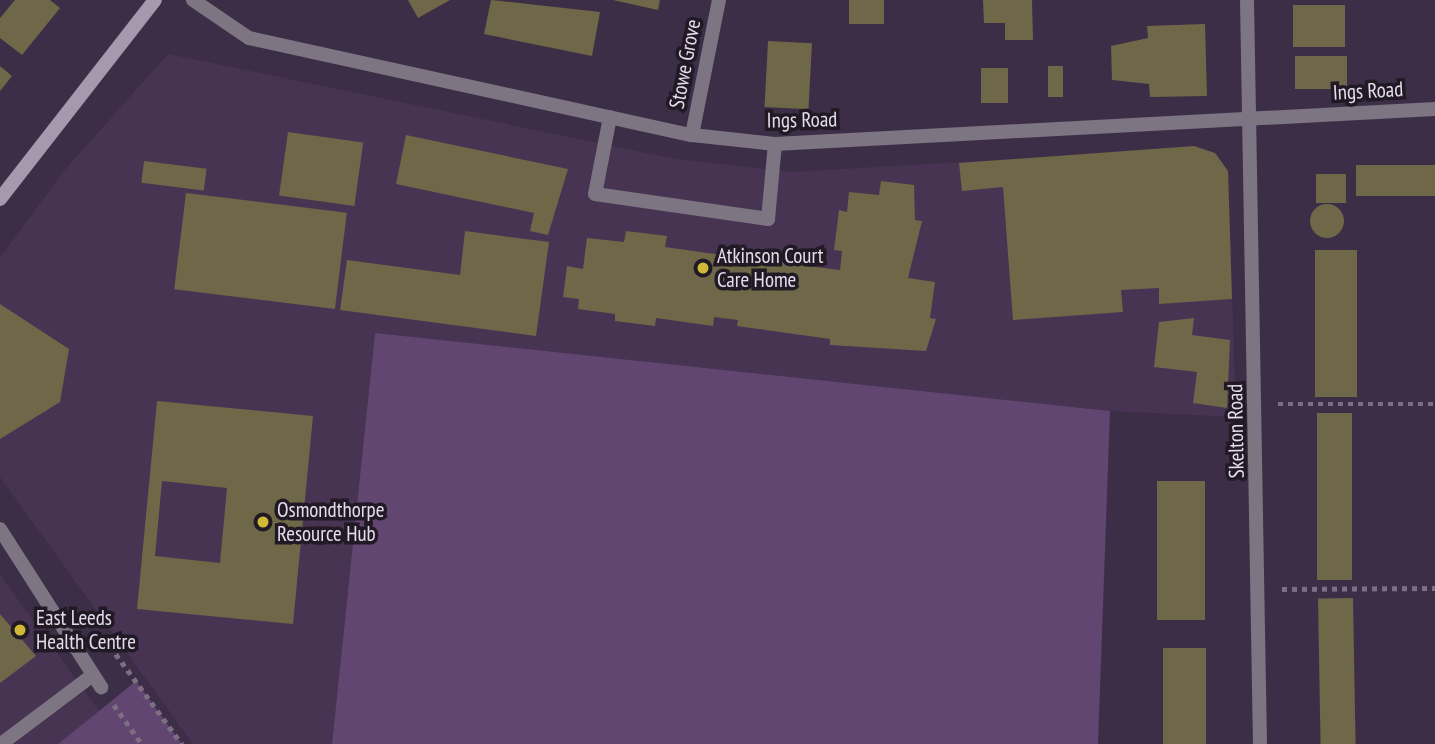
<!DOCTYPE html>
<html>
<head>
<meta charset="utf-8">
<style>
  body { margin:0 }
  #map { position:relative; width:1435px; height:744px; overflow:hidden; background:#3d2e47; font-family:"PT Sans Narrow",sans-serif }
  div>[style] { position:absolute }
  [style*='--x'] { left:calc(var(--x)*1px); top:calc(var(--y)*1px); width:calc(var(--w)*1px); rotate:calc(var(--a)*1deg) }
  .built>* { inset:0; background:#473453 }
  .green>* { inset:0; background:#604670 }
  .building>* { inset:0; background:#6e6848; transform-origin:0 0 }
  .round { border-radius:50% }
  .path>* { height:4.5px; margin-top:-2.25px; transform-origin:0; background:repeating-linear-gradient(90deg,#7c6f84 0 5px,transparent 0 10px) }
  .lane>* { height:14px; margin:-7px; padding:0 7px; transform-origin:7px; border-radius:7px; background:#7d7582 }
  .street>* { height:14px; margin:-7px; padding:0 7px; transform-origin:7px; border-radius:7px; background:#7d7582 }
  .secondary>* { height:14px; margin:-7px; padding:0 7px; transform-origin:7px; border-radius:7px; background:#a599ad }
  .dots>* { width:19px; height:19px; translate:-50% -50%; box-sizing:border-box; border:4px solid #211a25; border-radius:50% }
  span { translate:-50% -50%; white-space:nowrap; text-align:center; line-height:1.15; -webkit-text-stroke:7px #211a25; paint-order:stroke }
  .street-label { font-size:21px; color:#e5dcec }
  .poi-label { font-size:21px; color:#e5dcec }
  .left { translate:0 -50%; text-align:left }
</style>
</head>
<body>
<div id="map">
  <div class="built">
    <div style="clip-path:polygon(168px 54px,675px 159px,792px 172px,1205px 148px,1228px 171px,1236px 417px,1110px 411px,375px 333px,332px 744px,193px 744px,0 477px,0 258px,63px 172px)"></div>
    <div style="clip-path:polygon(0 575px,99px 711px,58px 744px,0 744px)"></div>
  </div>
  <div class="green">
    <div style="clip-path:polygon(375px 333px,1110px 411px,1098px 744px,332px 744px)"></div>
    <div style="clip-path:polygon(136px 681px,182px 744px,58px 744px,99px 711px)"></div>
  </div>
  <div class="building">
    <div style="clip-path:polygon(15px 0,50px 0,60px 8px,22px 55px,0 38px,0 18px)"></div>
    <div style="clip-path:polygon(408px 0,450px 0,418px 18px)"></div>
    <div style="clip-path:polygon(491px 0,600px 12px,592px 56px,484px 34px)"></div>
    <div style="clip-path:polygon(613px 0,660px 0,658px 10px)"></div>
    <div style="left:849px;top:0;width:35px;height:24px"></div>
    <div style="clip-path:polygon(983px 0,1032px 0,1033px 40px,1005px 40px,1005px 23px,984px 23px)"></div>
    <div style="left:1345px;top:5px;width:42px;height:52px;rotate:90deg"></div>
    <div style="clip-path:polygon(1205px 24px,1207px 96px,1150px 97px,1149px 84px,1112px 80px,1111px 46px,1148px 38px,1147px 26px)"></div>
    <div style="left:768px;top:41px;width:44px;height:66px;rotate:3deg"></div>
    <div style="left:1295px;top:56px;width:52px;height:33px"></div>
    <div style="clip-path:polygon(0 66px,12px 76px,0 91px)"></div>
    <div style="left:1048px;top:66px;width:15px;height:31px"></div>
    <div style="left:981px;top:68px;width:27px;height:35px"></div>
    <div style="left:288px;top:132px;width:76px;height:64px;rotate:8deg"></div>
    <div style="clip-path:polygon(406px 135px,568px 169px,548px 235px,530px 231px,534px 213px,396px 184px)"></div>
    <div style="clip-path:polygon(1194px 146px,1215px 153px,1228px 171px,1232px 299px,1159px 304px,1159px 288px,1121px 290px,1123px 312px,1013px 320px,1003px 187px,962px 191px,959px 163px)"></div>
    <div style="left:144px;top:161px;width:63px;height:22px;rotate:7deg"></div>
    <div style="left:1435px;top:165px;width:31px;height:79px;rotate:90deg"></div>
    <div style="left:1316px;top:174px;width:30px;height:29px"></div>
    <div style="clip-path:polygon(881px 181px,914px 185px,915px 220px,922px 221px,908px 278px,935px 282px,930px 318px,936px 319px,926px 351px,830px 345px,830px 339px,737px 326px,738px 320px,714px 317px,713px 326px,656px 318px,655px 326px,615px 321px,615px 314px,578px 309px,579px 299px,563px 297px,567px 266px,583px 269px,587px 238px,624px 242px,626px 231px,667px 236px,665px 247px,722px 255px,723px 248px,746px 251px,746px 258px,840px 270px,842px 251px,834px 250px,839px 210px,847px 212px,849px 192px,879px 195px)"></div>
    <div style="left:186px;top:193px;width:162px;height:97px;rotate:7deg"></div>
    <div class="round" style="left:1310px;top:204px;width:34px;height:34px"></div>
    <div style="clip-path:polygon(465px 231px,549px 242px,536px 336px,340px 310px,347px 260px,460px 275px)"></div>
    <div style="left:1315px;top:250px;width:42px;height:147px"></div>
    <div style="clip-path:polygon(0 304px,69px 349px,60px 402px,0 439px)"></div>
    <div style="clip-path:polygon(1194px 318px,1192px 335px,1230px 340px,1227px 408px,1193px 403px,1197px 372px,1154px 367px,1159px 322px)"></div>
    <div style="clip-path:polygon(evenodd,157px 401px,313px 416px,293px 624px,137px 609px,157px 401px,162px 481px,227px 488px,220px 563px,155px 556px,162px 481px)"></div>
    <div style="left:1317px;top:413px;width:35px;height:167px"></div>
    <div style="left:1157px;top:481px;width:48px;height:139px"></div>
    <div style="left:1353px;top:598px;width:146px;height:35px;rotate:89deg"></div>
    <div style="clip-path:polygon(0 614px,36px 656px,0 683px)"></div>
    <div style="left:1163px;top:648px;width:43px;height:96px"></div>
  </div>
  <div class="path">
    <div style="--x:1278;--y:404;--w:157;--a:0"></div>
    <div style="--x:1282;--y:589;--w:153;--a:-0.4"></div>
    <div style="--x:110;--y:646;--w:122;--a:53.7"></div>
    <div style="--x:114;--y:705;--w:48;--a:54.3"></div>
  </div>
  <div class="lane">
    <div style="--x:610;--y:117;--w:78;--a:101"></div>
    <div style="--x:595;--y:194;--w:175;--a:8.2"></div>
    <div style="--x:768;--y:219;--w:75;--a:-84.7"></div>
    <div style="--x:1;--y:744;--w:115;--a:-36.9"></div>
  </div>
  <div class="street">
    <div style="--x:193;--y:0;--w:68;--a:34.2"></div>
    <div style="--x:249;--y:38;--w:453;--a:12.4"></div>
    <div style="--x:692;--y:135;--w:83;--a:6.2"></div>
    <div style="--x:775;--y:144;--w:661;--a:-3.04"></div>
    <div style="--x:1247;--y:0;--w:744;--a:89"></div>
    <div style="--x:692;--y:135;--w:138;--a:-78.7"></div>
    <div style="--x:0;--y:529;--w:188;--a:57.4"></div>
  </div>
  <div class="secondary">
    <div style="--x:0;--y:199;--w:252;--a:-52.1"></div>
  </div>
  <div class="dots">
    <div style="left:703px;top:268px;background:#cfb837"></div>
    <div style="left:263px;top:522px;background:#cfb837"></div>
    <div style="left:20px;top:630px;background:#cfb837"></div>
  </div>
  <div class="street-label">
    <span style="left:685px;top:64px;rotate:-79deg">Stowe Grove</span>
    <span style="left:1368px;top:91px;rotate:-3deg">Ings Road</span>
    <span style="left:802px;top:120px;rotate:-1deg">Ings Road</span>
    <span style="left:1236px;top:431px;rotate:-91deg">Skelton Road</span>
  </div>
  <div class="poi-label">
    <span class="left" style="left:717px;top:268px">Atkinson Court<br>Care Home</span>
    <span class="left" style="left:277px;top:522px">Osmondthorpe<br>Resource Hub</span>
    <span class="left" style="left:36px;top:630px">East Leeds<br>Health Centre</span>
  </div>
</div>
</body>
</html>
